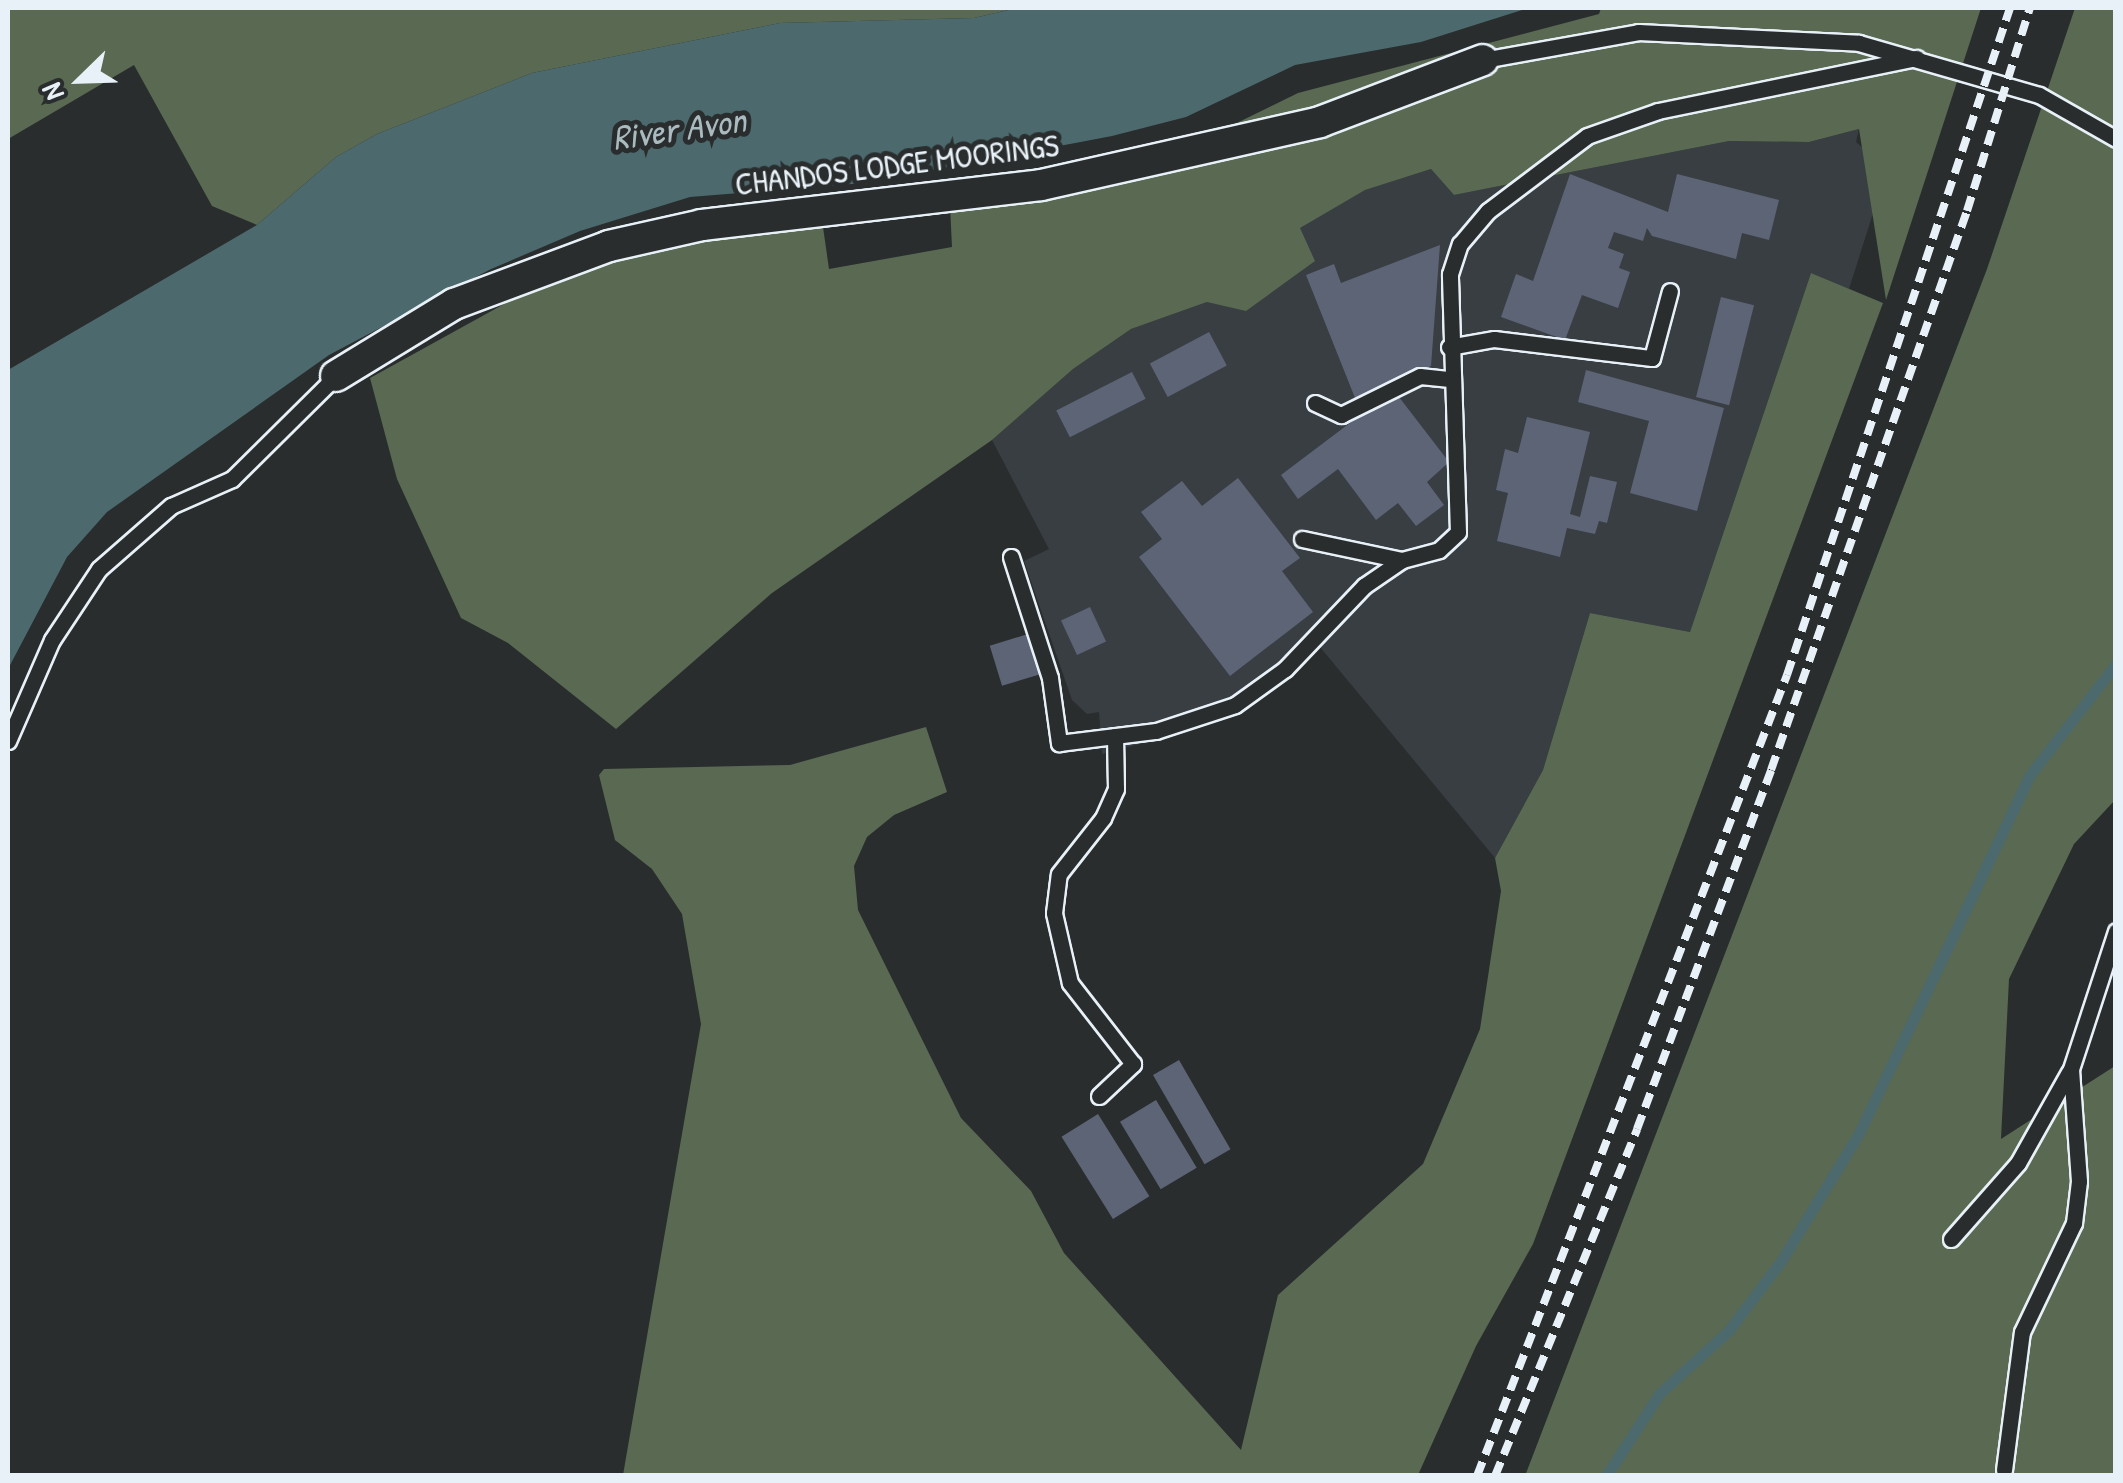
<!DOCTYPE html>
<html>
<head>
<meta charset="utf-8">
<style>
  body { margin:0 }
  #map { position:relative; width:2123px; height:1483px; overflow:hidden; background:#2a2d2e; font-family:"Patrick Hand",sans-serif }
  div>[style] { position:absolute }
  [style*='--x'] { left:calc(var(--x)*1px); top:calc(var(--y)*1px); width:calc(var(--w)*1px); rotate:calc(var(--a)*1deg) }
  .built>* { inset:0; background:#393e43 }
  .green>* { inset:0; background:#596952 }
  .water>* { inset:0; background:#4c6a6d }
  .stream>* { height:11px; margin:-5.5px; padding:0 5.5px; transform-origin:5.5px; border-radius:5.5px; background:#4c6a6d }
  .building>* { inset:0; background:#5d6475; transform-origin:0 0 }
  .roads { filter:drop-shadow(2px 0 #e8f1f8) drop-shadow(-2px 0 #e8f1f8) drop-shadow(0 2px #e8f1f8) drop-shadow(0 -2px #e8f1f8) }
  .lane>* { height:15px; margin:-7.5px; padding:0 7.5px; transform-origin:7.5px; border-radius:7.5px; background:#2a2d2e }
  .street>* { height:30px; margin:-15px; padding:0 15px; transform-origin:15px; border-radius:15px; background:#2a2d2e }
  .rail>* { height:8px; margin-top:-4px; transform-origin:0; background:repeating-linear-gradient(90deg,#e8f1f8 0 15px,transparent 0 23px) }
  span { translate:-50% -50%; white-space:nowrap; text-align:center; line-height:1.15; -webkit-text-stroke:10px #2a2d2e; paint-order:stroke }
  .street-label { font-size:32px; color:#e8f1f8 }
  .water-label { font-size:35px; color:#aabbc0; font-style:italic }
  .frame { position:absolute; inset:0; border:10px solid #e8f1f8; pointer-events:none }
  .north { position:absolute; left:30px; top:30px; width:100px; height:100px; -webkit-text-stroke:8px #2a2d2e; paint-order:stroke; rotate:247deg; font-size:28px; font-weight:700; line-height:40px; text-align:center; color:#e8f1f8 }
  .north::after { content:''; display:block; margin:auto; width:35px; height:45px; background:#e8f1f8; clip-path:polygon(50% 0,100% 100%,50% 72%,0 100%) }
</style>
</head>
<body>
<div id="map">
  <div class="built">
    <div style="clip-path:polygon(1859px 129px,1856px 142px,1887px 169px,1849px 289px,1811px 273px,1690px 632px,1590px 613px,1543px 770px,1495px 858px,1320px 647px,1202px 727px,1102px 754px,1099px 712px,1087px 714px,1072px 700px,1024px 561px,1049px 549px,992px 440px,1073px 369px,1131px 329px,1207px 302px,1299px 228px,1364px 190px,1431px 169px,1454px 195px,1729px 141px,1809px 142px)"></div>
  </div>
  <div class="green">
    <div style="clip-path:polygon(8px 8px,1017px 8px,974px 18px,780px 23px,532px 73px,377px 134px,336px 157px,257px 225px,212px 206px,134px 65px,8px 139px)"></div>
    <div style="clip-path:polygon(1601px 8px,1981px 8px,1886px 300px,1859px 129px,1809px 142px,1729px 141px,1454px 195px,1431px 169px,1365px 190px,1300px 228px,1315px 261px,1246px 311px,1207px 302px,1131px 329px,1073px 369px,992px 440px,772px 593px,616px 729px,508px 643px,461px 618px,397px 479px,370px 378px,515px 298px,668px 243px,823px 227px,829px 269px,952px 247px,950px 206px,1102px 189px,1298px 93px,1599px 14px)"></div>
    <div style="clip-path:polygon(2075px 8px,2115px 8px,2115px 800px,2074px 844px,2009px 979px,2001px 1139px,2115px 1066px,2115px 1475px,1525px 1476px,1987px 269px)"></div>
    <div style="clip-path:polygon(1811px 273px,1883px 303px,1533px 1244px,1476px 1346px,1418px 1475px,623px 1475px,701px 1024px,682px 914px,652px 869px,615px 840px,599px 775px,604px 769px,790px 765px,926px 727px,947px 792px,894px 815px,867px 837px,854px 866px,858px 910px,961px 1118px,1031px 1191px,1064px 1253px,1241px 1450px,1278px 1295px,1423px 1164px,1480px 1029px,1501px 891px,1495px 858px,1543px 770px,1590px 613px,1690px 632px)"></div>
  </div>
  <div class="water">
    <div style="clip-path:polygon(1017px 8px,1528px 8px,1421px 42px,1295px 65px,1186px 117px,1112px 136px,864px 183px,690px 197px,580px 231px,491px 269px,329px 355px,107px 512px,67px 557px,8px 669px,8px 370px,257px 225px,336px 157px,377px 134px,532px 73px,780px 23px,974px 18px)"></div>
  </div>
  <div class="stream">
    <div style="--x:1606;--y:1476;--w:98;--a:-57.1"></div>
    <div style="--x:1659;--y:1394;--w:95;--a:-42.4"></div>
    <div style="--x:1729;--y:1330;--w:86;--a:-53"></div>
    <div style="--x:1781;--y:1261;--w:150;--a:-58.6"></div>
    <div style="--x:1859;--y:1133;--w:395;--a:-64.5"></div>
    <div style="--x:2029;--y:776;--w:142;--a:-52.2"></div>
  </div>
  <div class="building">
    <div style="clip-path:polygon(1570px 174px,1668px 212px,1677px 174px,1779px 200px,1769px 240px,1742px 233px,1736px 259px,1652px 236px,1647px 228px,1643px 241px,1614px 232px,1608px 248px,1624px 254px,1619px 268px,1630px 272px,1618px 308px,1582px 295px,1565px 340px,1501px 317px,1516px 274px,1533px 281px)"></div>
    <div style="clip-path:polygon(1440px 245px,1431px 366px,1355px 398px,1306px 275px,1334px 264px,1341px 283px)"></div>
    <div style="left:1721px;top:297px;width:34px;height:103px;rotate:14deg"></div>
    <div style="left:1209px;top:332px;width:38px;height:67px;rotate:62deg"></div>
    <div style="clip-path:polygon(1586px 370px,1724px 408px,1697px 511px,1630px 493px,1649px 421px,1578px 402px)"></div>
    <div style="left:1132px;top:372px;width:30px;height:85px;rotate:63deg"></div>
    <div style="clip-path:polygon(1399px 397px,1449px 462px,1427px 482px,1444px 505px,1416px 526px,1398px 503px,1376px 520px,1338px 469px,1298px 499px,1281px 475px,1371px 407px)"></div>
    <div style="clip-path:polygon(1527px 417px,1590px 432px,1570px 514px,1580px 517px,1590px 476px,1617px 482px,1607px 523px,1599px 521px,1595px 534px,1567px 528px,1560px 557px,1497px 541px,1508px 493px,1496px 490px,1505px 449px,1518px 453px)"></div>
    <div style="clip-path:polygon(1238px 478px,1300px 558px,1282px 571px,1313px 612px,1230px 676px,1139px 557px,1162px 539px,1141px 512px,1182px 481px,1202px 506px)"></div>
    <div style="left:1090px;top:607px;width:38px;height:32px;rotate:65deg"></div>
    <div style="left:1028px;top:634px;width:42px;height:40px;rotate:73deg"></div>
    <div style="left:1179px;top:1060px;width:103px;height:30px;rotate:60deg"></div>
    <div style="left:1156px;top:1100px;width:79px;height:42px;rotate:59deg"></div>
    <div style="left:1098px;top:1114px;width:97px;height:43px;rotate:58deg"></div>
  </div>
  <div class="roads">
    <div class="lane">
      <div style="--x:1483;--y:60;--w:158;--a:-10.2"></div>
      <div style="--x:1638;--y:32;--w:221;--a:2.8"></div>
      <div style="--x:1859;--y:43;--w:187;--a:16.1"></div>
      <div style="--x:2039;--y:95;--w:89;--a:29.7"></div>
      <div style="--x:1449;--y:347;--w:46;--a:-10.1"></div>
      <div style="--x:1494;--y:339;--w:159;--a:6.9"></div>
      <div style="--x:1652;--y:358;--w:69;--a:-75"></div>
      <div style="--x:1315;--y:403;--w:29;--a:25"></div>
      <div style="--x:1341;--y:415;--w:88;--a:-26.3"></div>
      <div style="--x:1420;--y:376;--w:30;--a:6"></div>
      <div style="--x:1302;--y:539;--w:102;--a:11.9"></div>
      <div style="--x:1011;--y:557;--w:127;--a:72.1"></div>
      <div style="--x:1050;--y:678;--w:66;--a:82.1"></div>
      <div style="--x:1059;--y:743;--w:98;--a:-7.1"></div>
      <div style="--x:1156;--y:731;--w:83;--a:-18.2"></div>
      <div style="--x:1235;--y:705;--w:62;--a:-35.8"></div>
      <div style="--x:1285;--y:669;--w:115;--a:-46.4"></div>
      <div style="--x:1364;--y:586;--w:46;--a:-34.4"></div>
      <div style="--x:1402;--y:560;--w:38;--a:-15"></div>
      <div style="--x:1439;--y:550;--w:26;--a:-43"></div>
      <div style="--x:1458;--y:532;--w:258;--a:-91.8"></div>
      <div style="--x:1450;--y:274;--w:32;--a:-72"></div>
      <div style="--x:1460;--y:244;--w:43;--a:-49.7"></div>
      <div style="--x:1488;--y:211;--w:124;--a:-37.1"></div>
      <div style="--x:1587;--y:136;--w:75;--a:-19.4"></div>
      <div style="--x:1658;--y:111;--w:264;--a:-11.6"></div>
      <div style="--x:8;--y:741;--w:110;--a:-66.5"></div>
      <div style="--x:52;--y:640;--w:85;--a:-56.5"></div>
      <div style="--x:99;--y:569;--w:96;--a:-41.2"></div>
      <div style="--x:171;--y:506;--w:67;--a:-23.9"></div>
      <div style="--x:232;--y:479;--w:146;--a:-44.7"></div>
      <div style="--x:1099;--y:1096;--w:47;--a:-43.3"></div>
      <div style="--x:1133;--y:1064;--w:103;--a:-127.9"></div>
      <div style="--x:1070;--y:983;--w:72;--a:-102.9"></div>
      <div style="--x:1054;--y:913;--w:39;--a:-83"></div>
      <div style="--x:1059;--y:874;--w:71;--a:-51.8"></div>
      <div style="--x:1103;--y:818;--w:32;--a:-66"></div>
      <div style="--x:1116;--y:789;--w:53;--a:-91.1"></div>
      <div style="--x:1951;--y:1239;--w:101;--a:-48.6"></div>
      <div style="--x:2018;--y:1163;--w:104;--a:-60.7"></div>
      <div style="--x:2004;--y:1470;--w:139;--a:-82.6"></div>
      <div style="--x:2022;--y:1332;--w:121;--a:-64.5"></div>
      <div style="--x:2074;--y:1223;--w:42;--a:-83.2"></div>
      <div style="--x:2079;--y:1181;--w:112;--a:-94.1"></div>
      <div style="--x:2071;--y:1069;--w:145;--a:-71.9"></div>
    </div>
    <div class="street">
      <div style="--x:336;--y:376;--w:138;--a:-31.4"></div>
      <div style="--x:454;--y:304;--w:165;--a:-20.5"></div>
      <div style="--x:609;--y:246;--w:95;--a:-12.7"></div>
      <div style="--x:702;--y:225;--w:341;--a:-6.7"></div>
      <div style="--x:1041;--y:185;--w:286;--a:-12.7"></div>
      <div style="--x:1320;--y:122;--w:174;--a:-20.8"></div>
    </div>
  </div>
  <div class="rail">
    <div style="--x:1477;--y:1476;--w:859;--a:-68.84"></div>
    <div style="--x:1787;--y:675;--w:703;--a:-71.51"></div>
    <div style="--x:1495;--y:1476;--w:375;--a:-67.7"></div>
    <div style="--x:1637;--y:1129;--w:383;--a:-69.5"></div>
    <div style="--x:1771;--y:770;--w:592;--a:-70.68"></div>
    <div style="--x:1967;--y:211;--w:213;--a:-72.8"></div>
  </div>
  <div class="street-label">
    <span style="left:897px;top:165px;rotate:-7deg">CHANDOS LODGE MOORINGS</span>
  </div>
  <div class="water-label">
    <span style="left:679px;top:129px;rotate:-8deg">River Avon</span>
  </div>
  <div class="frame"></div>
  <div class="north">N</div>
</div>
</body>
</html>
